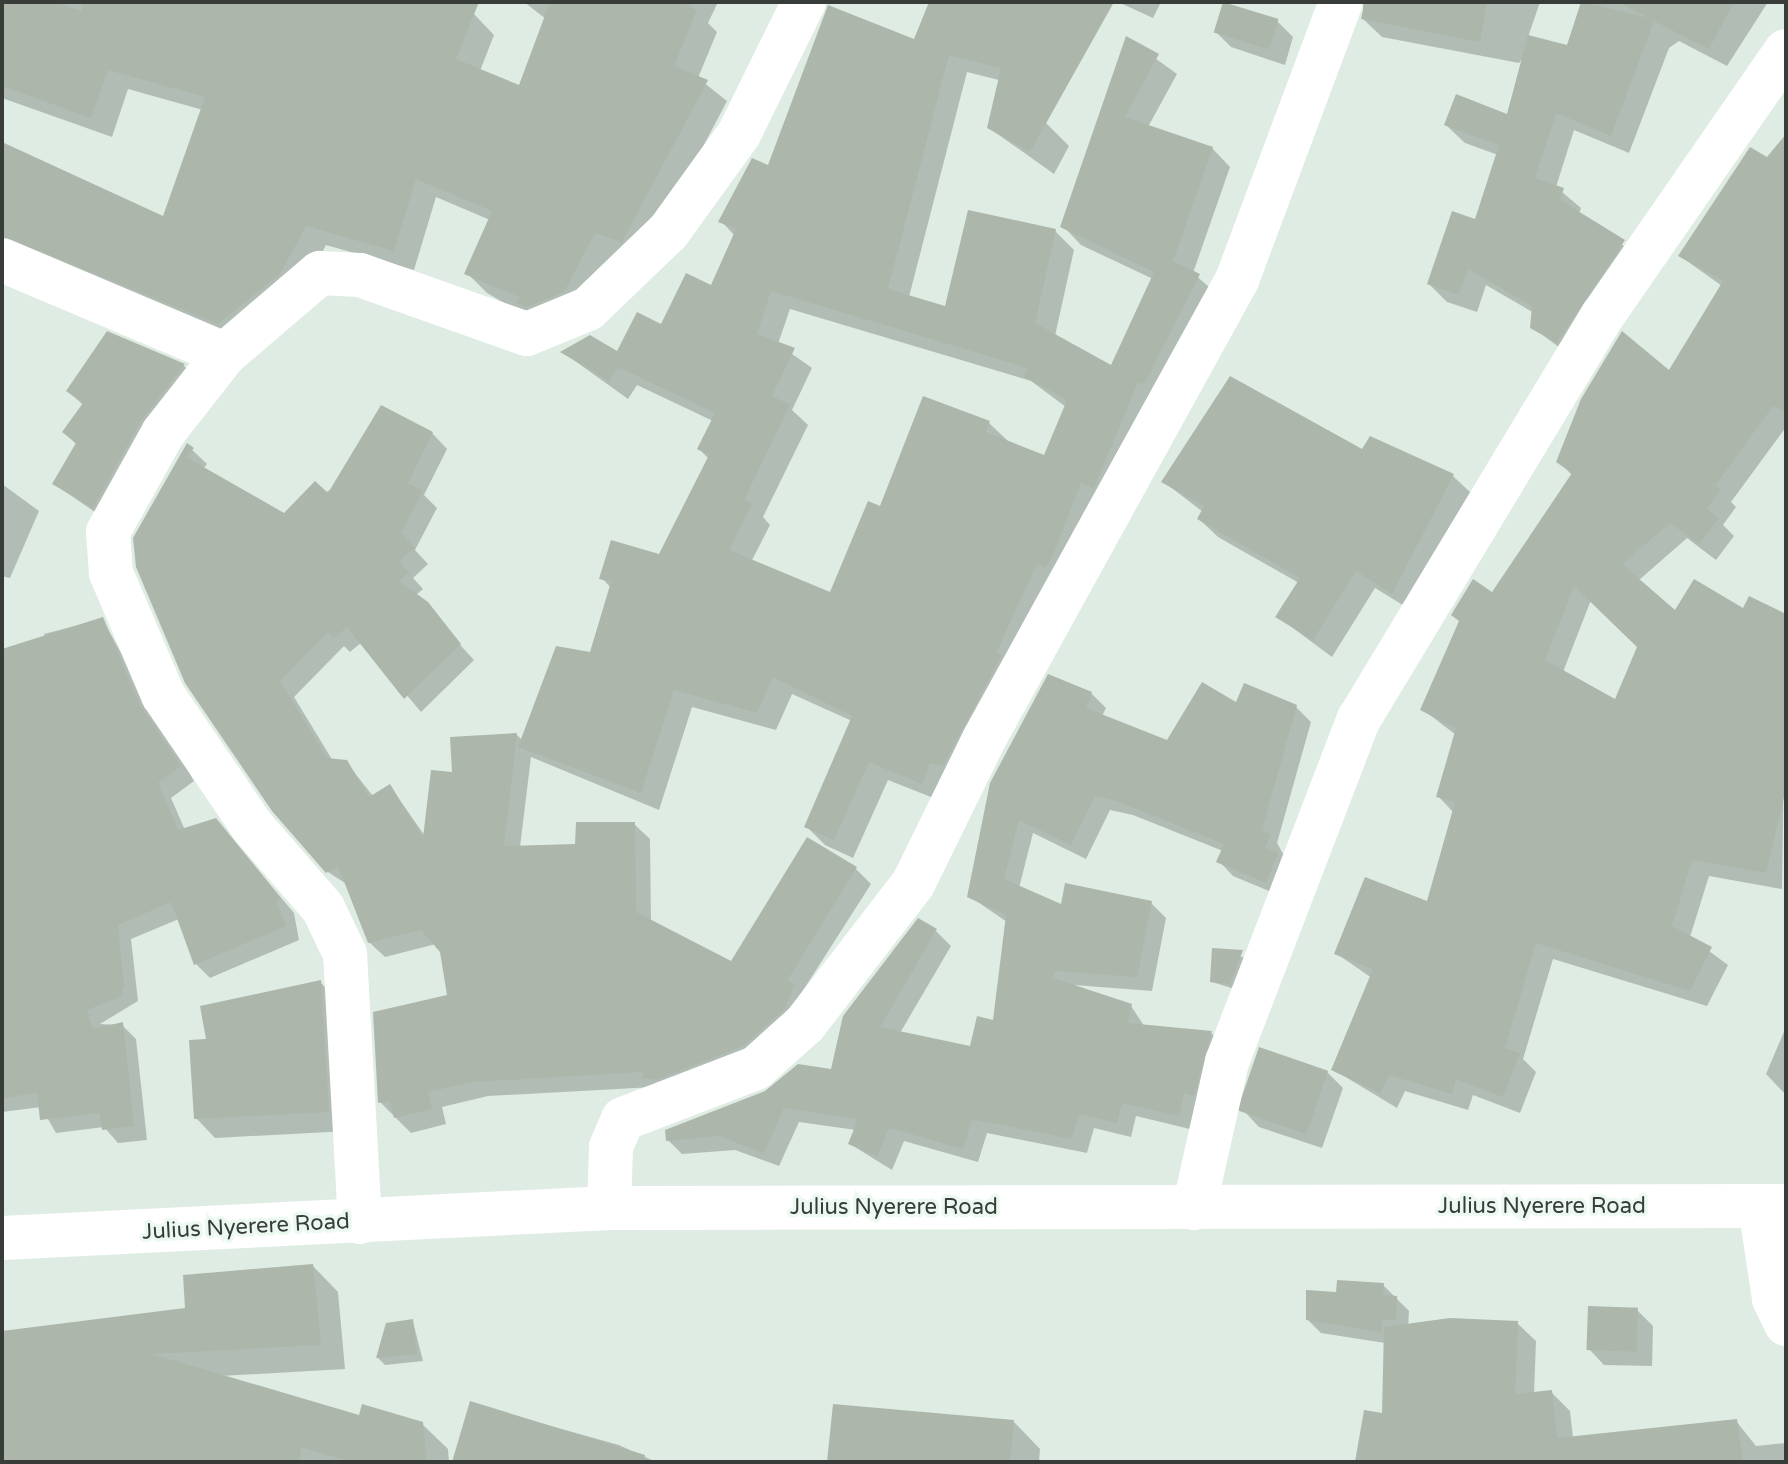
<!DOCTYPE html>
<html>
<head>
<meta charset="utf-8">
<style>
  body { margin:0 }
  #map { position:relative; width:1788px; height:1464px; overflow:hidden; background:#deece3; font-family:"Varela Round",sans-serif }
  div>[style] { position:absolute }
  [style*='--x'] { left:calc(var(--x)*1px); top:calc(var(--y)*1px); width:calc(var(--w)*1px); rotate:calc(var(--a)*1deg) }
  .shadow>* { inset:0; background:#0003 }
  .building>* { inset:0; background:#adb6aa; transform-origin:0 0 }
  .street>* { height:44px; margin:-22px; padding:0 22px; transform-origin:22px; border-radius:22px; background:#fff }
  .highway>* { height:44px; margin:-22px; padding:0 22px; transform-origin:22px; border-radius:22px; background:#fff }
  span { translate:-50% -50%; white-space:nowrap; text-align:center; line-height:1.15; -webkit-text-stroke:7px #ebf9f0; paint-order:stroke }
  .street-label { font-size:22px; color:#383d3a }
  .frame { position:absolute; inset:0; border:4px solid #383d3a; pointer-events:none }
</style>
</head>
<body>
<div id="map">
  <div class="shadow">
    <div style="clip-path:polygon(2px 2px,441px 2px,474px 14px,494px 35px,480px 71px,520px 87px,546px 19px,524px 2px,718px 2px,708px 23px,717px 32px,698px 78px,727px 101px,643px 261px,584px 312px,539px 323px,487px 293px,467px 273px,490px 220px,436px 197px,414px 270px,326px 245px,300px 295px,239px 343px,2px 251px,2px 144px,165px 219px,203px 110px,128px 89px,112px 137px,2px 98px)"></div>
    <div style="clip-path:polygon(evenodd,931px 2px,1053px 2px,1019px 85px,967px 72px,909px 297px,947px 309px,1055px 231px,1074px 250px,1055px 336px,1112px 368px,1153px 279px,1081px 245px,1063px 226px,1127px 38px,1177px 74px,1148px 127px,1212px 148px,1230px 167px,1193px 273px,1218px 295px,941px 801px,888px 780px,853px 858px,825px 845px,806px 826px,852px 721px,792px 694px,776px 730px,692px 707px,659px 810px,531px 757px,520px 847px,577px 846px,634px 824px,650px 839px,651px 922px,732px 964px,855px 868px,871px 884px,758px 1061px,654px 1087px,488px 1096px,442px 1107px,446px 1124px,411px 1133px,380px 1102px,449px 997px,442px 951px,436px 944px,385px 957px,369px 942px,348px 885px,328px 872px,138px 567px,188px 446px,207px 464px,203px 469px,285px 515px,432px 433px,447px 449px,424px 495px,437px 508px,415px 550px,428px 564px,413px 578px,423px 589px,415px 596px,474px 660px,421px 712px,362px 642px,350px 652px,344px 646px,294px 697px,333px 761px,346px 762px,373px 796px,390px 786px,425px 836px,454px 775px,517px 735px,523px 741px,591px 655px,611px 588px,602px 578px,660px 556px,709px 459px,699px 449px,713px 421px,637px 385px,628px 399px,564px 353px,618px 354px,712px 288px,735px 236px,721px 221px,769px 168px,916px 42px,931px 2px,790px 309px,1031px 381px,1066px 407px,1045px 458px,1008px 441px,989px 423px,881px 508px,831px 595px,751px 562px,770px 525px,763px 517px,808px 425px,792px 410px,812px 368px,778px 344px,790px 309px)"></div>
    <div style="clip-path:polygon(1118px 2px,1161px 2px,1153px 18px)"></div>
    <div style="clip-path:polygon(1363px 2px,1540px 2px,1528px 37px,1568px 47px,1583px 2px,1768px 2px,1727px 66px,1679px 41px,1669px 48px,1629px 153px,1574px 130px,1556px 187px,1581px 208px,1579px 214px,1642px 259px,1576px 360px,1532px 327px,1534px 313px,1486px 285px,1477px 312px,1447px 302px,1429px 284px,1477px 222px,1498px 155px,1465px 143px,1446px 125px,1508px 117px,1525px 56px,1519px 63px,1382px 37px,1363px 19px)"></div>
    <div style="clip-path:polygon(1277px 21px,1293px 37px,1285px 65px,1231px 47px,1215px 31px)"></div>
    <div style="clip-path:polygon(1046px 123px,1069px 146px,1054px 174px,989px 128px)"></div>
    <div style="clip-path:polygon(evenodd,1786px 137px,1786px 427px,1731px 502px,1736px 507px,1723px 525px,1734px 536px,1716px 560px,1687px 538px,1638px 581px,1675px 613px,1786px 616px,1782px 889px,1709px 876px,1690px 937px,1728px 965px,1707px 1006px,1553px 959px,1523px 1059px,1536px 1072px,1520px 1113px,1473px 1095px,1468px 1110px,1405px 1091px,1397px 1108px,1334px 1070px,1372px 978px,1337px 954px,1428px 903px,1454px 813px,1438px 796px,1456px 735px,1422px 709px,1572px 475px,1558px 461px,1670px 373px,1722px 286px,1680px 256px,1786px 137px,1591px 600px,1640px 647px,1616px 702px,1563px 672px,1591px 600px)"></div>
    <div style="clip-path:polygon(108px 334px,184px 366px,198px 380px,108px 521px,54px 484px,77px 445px,64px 432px,84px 406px,68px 391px)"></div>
    <div style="clip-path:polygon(1370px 439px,1453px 476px,1472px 494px,1411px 610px,1375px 588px,1332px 657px,1278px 617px,1299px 583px,1218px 537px,1199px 519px,1203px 512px,1164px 482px,1363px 452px)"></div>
    <div style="clip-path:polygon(2px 484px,39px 511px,10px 578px,2px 576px)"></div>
    <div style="clip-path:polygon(102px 619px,194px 781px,171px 798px,185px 830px,215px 820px,294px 913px,299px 940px,210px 978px,196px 964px,179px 919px,131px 939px,138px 1001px,100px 1024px,122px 1025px,136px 1039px,147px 1140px,118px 1143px,104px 1127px,56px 1133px,41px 1107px,2px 1112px,2px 656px,46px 641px,44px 634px)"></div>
    <div style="clip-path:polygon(1091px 693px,1106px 708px,1102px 716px,1168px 742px,1237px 705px,1296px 707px,1311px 722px,1277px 843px,1292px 870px,1281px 896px,1233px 876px,1219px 861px,1223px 851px,1133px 815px,1110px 810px,1086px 859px,1033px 833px,1019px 888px,1062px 906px,1151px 903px,1166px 918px,1152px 991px,1074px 985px,1131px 1006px,1145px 1027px,1211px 1033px,1226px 1048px,1194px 1130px,1136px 1116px,1131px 1137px,1094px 1128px,1087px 1153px,987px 1133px,978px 1162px,904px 1141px,892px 1170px,850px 1144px,856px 1130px,799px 1122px,779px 1166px,735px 1150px,682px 1154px,668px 1140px,833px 1072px,936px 931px,951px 946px,900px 1033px,972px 1048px,994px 1022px,1007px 922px,969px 896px)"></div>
    <div style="clip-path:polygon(1214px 950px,1250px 959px,1238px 990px,1212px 982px)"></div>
    <div style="clip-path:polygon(320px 982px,340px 1002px,348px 1131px,215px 1138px,196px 1118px,209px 1040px)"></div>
    <div style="clip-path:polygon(1786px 1027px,1786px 1095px,1766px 1074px)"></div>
    <div style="clip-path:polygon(1327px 1072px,1343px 1088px,1322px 1148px,1259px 1127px,1244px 1111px)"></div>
    <div style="clip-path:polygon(313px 1266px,338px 1292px,345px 1369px,221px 1376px,360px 1417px,422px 1424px,448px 1449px,449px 1462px,2px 1462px,2px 1333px,188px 1310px)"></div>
    <div style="clip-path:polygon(1383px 1285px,1409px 1311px,1408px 1328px,1517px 1323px,1536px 1341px,1534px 1394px,1551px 1392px,1570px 1411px,1573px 1438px,1736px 1421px,1756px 1446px,1786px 1443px,1786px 1462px,1357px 1462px,1384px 1415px,1385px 1343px,1321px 1333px,1308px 1320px,1338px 1294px)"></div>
    <div style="clip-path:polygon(1637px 1310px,1653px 1326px,1652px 1366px,1604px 1365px,1589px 1349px)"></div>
    <div style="clip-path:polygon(413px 1322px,423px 1361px,385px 1365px,378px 1358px,388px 1324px)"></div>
    <div style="clip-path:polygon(472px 1404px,619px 1445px,656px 1462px,454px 1462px)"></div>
    <div style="clip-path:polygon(1014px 1422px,1040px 1449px,1039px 1462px,829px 1462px)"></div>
  </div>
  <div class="building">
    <div style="clip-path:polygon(2px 2px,54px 2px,81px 11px,85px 2px,479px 2px,456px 59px,519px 85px,550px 2px,679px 2px,697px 10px,674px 66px,708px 80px,622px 242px,595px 233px,564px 292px,526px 307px,516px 304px,519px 297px,464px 274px,492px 211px,416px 179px,394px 251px,306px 226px,280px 274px,218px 324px,2px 236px,2px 142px,163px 216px,205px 97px,108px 70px,91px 118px,2px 86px)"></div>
    <div style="clip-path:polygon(evenodd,929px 2px,1114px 2px,1030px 152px,987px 128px,1001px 68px,949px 55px,888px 289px,945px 306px,968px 210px,1056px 229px,1035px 323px,1111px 365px,1154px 272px,1060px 227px,1126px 36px,1159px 54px,1125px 117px,1213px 147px,1173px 261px,1200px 274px,1144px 385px,1138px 382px,1094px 488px,1081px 483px,1053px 555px,1045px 568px,1037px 564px,996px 653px,1002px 655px,943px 766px,930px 763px,922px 784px,869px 762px,834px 840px,804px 827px,852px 716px,773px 677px,757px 713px,674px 690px,641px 793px,518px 747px,556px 646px,590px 652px,611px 582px,599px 579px,611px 540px,659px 554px,709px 455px,697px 449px,715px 413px,618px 367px,609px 381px,560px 352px,590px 335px,617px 351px,637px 312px,661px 324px,686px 273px,711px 285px,736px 229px,718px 222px,752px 158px,768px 165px,828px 5px,914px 39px,929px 2px,771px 291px,1028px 368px,1024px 377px,1067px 400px,1044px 455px,986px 432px,990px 421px,923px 396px,880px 506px,868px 501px,830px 592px,729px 550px,752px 504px,744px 500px,790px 405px,772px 396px,795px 348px,757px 334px,771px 291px)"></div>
    <div style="left:1223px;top:2px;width:58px;height:32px;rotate:17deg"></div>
    <div style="clip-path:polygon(1365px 2px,1487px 2px,1480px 42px,1361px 19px)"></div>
    <div style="clip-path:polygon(1581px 2px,1649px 18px,1618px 2px,1734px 2px,1709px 49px,1654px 21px,1611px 136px,1556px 113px,1535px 178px,1564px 188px,1560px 200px,1625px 240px,1557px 343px,1530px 328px,1532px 306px,1468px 269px,1459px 295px,1427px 284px,1452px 211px,1475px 219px,1499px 145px,1444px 125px,1456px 94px,1507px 114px,1528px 35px,1567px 45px)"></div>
    <div style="clip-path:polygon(evenodd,1786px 134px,1786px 412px,1773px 406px,1715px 486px,1721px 489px,1707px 509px,1719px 518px,1699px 544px,1670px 523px,1622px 564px,1675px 610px,1694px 579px,1743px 608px,1749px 596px,1786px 614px,1786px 789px,1766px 873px,1692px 860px,1672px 926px,1712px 947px,1690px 991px,1536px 943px,1505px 1048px,1520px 1053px,1503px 1097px,1456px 1079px,1452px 1094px,1389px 1075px,1380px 1093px,1331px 1070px,1373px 969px,1334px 954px,1365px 877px,1427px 901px,1455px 802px,1436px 797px,1456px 728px,1420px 710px,1459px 621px,1451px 615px,1473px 579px,1492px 592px,1572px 473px,1556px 462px,1581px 399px,1622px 331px,1669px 370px,1723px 281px,1678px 256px,1750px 147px,1767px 157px,1786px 134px,1574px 586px,1637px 647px,1615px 699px,1545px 660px,1574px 586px)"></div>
    <div style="clip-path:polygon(107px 331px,185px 364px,141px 421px,93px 508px,52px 484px,76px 443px,62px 432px,83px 403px,66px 391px)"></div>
    <div style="clip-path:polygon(1230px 376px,1362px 449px,1370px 436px,1454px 474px,1392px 594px,1356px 571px,1313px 640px,1275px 617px,1300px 578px,1197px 519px,1204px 506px,1161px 482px)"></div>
    <div style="clip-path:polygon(381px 405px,433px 432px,408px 483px,423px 491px,401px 533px,415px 548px,399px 561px,409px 573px,399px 581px,428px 602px,461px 644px,404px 699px,347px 627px,334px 638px,328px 632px,280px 681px,327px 758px,347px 760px,369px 797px,390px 784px,423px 838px,431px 770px,452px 772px,450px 737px,517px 733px,504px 846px,575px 844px,576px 822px,635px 822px,636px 912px,731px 961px,807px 837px,857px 867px,787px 981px,795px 984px,784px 1010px,743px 1046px,656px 1080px,643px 1078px,643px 1072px,472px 1082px,428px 1092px,432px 1109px,394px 1118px,390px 1101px,378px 1103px,373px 1012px,447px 995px,440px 952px,421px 930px,368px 943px,338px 866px,326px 873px,272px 811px,185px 683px,136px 567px,133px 538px,187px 443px,194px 448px,186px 457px,284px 513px,315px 481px,328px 493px)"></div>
    <div style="clip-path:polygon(103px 617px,140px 705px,181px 766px,158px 783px,178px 830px,216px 818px,281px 898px,276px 901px,286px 926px,194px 965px,171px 902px,118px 925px,124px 986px,120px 997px,87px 1010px,93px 1029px,123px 1022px,134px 1126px,102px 1130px,100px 1113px,40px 1120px,37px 1093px,2px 1098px,2px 649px)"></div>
    <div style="clip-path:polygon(1048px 674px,1092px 692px,1086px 708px,1167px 740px,1202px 682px,1236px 702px,1244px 683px,1297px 705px,1262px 830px,1271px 834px,1265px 848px,1278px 853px,1266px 883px,1216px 862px,1224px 844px,1116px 801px,1095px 796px,1071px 845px,1019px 820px,1004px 879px,1061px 904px,1065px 883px,1152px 901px,1137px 977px,1054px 971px,1053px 978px,1132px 1004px,1128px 1023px,1212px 1031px,1194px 1096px,1184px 1093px,1179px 1116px,1122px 1103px,1117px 1123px,1079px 1114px,1072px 1139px,972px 1119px,963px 1149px,889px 1128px,877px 1156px,848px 1144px,858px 1119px,784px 1108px,764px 1153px,719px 1136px,666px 1141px,665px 1130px,765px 1091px,798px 1064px,831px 1069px,843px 1016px,918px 918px,937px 929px,880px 1027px,970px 1046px,977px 1016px,993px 1020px,1006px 915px,967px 897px,990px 783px)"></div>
    <div style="clip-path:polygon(1212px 948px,1243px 950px,1230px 984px,1210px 982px)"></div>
    <div style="clip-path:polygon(321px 980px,329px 1112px,194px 1119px,189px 1040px,206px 1039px,200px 1006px)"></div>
    <div style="left:1259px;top:1047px;width:73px;height:67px;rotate:19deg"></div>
    <div style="clip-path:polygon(313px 1264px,321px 1345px,152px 1354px,359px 1415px,362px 1404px,423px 1422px,427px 1462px,352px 1462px,301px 1447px,299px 1462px,2px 1462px,2px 1331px,185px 1308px,183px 1275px)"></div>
    <div style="clip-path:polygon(1337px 1280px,1384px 1283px,1383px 1295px,1397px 1296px,1396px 1320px,1382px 1320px,1381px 1332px,1306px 1320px,1306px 1290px,1336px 1292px)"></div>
    <div style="left:1588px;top:1306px;width:50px;height:44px;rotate:2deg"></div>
    <div style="clip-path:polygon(1450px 1318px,1518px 1321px,1515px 1394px,1552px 1390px,1557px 1438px,1737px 1419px,1743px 1462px,1355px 1462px,1364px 1410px,1382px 1413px,1384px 1327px)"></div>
    <div style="clip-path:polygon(413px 1319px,417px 1354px,376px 1358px,386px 1323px)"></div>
    <div style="clip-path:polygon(470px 1401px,645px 1455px,644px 1462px,452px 1462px)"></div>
    <div style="clip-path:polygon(833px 1404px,1014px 1420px,1010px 1462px,827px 1462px)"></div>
  </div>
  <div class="street">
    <div style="--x:2;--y:260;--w:242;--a:22.9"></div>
    <div style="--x:1760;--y:1206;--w:94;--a:81.4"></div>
    <div style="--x:1774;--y:1299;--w:28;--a:64"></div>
    <div style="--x:609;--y:1208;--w:61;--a:-88.1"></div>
    <div style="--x:611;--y:1147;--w:30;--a:-67"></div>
    <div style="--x:623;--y:1119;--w:142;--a:-21"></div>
    <div style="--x:756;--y:1068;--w:66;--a:-41.9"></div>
    <div style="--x:805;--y:1024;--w:177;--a:-52.4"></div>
    <div style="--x:913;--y:884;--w:161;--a:-63.9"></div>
    <div style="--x:984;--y:739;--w:524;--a:-61.14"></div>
    <div style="--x:1237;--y:280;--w:297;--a:-69.5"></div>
    <div style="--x:1194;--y:1208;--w:150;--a:-77.3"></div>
    <div style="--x:1227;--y:1062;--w:368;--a:-69"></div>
    <div style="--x:1359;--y:719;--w:472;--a:-58.9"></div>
    <div style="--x:1603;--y:315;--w:321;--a:-55.3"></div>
    <div style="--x:360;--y:1222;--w:268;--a:-93.2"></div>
    <div style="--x:345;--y:954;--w:51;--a:-115.6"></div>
    <div style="--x:323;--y:908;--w:108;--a:-130.9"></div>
    <div style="--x:252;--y:826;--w:158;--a:-124.2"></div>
    <div style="--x:163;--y:695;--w:133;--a:-113.1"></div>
    <div style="--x:111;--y:573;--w:41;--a:-94.2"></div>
    <div style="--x:108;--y:532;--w:113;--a:-60.9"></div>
    <div style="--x:163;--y:433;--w:100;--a:-51.9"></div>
    <div style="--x:225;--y:354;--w:125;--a:-40.5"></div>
    <div style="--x:320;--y:273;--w:40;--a:2.9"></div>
    <div style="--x:360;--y:275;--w:177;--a:19.5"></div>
    <div style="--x:527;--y:334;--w:66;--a:-22.3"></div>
    <div style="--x:588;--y:309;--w:112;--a:-43.9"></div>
    <div style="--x:669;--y:231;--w:120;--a:-54.2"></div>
    <div style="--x:739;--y:134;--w:147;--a:-63.8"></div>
  </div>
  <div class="highway">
    <div style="--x:2;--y:1238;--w:608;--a:-2.83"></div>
    <div style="--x:609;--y:1208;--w:1177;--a:-0.1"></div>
  </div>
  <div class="street-label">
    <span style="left:1542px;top:1207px">Julius Nyerere Road</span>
    <span style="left:894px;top:1208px">Julius Nyerere Road</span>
    <span style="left:246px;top:1227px;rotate:-3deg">Julius Nyerere Road</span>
  </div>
  <div class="frame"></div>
</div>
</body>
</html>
